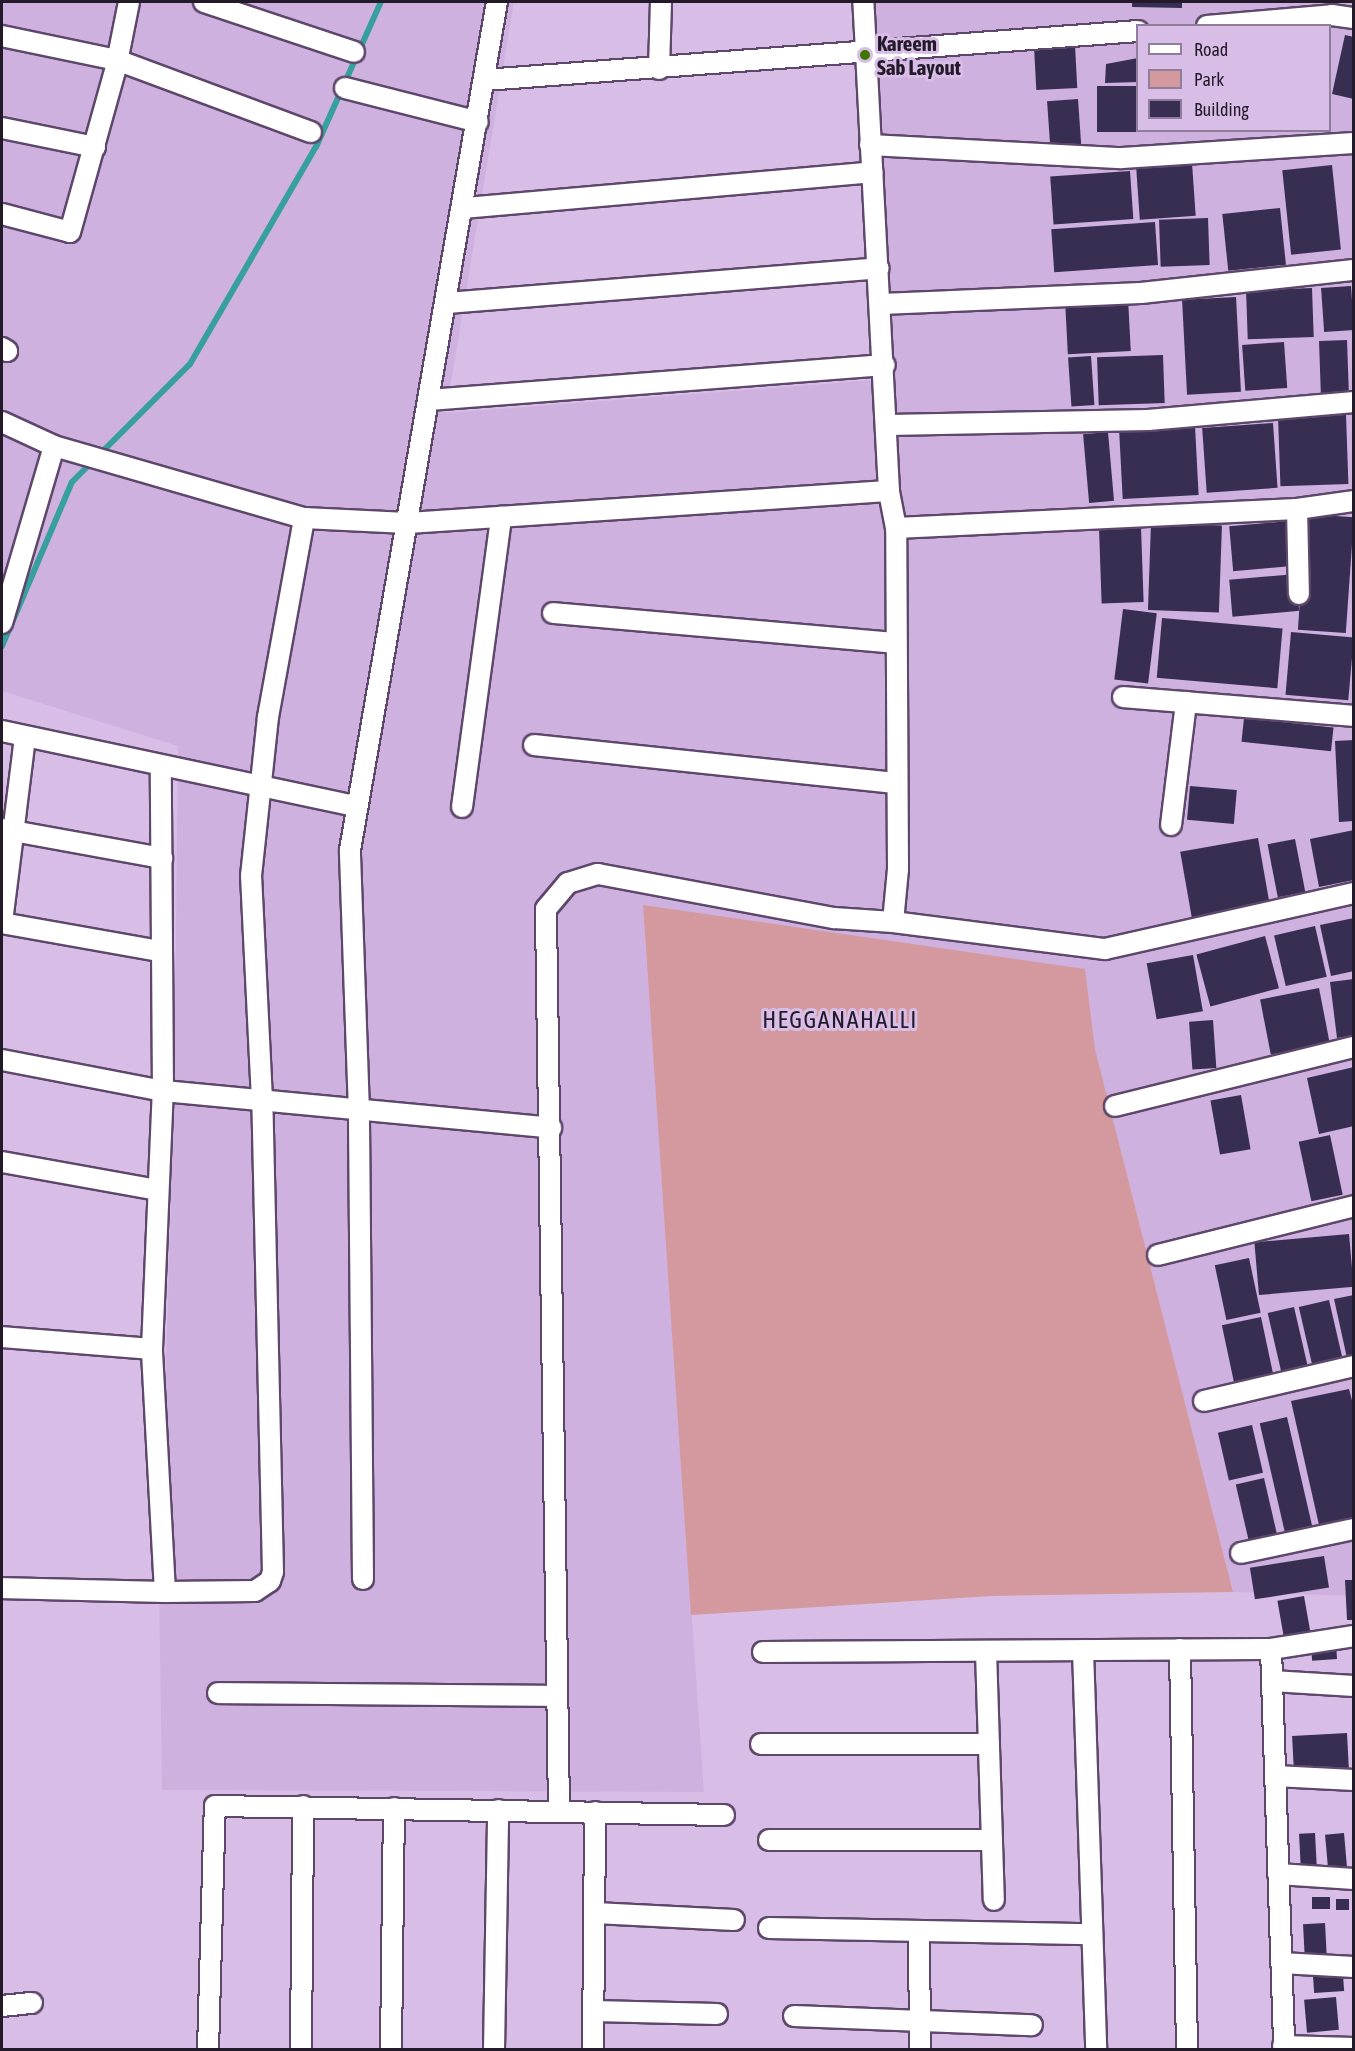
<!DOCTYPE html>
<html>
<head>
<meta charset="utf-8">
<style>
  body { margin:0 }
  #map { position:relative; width:1355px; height:2051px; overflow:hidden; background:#d8bee7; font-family:"Asap Condensed",sans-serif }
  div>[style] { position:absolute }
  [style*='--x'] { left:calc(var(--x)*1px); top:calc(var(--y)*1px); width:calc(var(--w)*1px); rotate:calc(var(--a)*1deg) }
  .built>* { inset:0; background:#cfb1df }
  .green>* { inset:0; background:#d4999e }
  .stream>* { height:6px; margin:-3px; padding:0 3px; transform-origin:3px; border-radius:3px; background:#37a09e }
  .building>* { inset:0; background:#372e52; transform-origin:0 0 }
  .roads { filter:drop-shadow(2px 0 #5d476a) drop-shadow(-2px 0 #5d476a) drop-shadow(0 2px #5d476a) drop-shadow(0 -2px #5d476a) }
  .street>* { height:20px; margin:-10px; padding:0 10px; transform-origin:10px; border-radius:10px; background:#fff }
  .dots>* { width:16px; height:16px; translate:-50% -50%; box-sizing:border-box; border:3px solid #d8bee7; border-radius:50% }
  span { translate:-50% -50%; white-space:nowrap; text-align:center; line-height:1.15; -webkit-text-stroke:6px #d8bee7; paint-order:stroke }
  .poi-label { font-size:21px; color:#231a29; font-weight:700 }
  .left { translate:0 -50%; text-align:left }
  .quarter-label { font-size:24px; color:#231a29; letter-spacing:1.5px }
  .frame { position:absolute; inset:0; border:3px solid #231a29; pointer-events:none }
  .legend { position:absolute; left:1136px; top:24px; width:195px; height:108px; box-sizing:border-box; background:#d8bee7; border:2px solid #907c9b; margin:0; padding:8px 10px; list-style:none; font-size:18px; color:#231a29 }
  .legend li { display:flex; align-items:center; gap:12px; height:30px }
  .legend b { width:30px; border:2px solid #907c9b }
</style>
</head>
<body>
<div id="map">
  <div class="built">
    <div style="clip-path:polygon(evenodd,2px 2px,514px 2px,446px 413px,874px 380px,851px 2px,1353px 2px,1353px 1596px,1233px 1592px,1095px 1049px,1085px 969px,643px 906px,704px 1792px,162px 1790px,159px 1584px,174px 1107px,178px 746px,2px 691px,2px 2px,1138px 26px,1330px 26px,1330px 130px,1138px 130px,1138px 26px)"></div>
  </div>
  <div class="green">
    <div style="clip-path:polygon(643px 905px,1085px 969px,1095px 1049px,1233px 1592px,992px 1596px,691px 1615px)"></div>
  </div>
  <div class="stream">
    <div style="--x:2;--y:646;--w:178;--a:-66.9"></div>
    <div style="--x:72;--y:482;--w:167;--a:-45"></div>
    <div style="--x:190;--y:364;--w:251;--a:-59.9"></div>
    <div style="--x:316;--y:147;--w:159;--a:-65.9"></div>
  </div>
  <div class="building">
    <div style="clip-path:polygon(1132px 2px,1182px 2px,1182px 8px,1132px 7px)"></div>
    <div style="clip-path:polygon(1345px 35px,1354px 37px,1354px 99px,1332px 94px)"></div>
    <div style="left:1075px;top:45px;width:43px;height:41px;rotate:87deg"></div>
    <div style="clip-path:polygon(1138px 58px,1138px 82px,1105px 83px,1106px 64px)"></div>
    <div style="left:1138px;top:86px;width:46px;height:41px;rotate:90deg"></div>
    <div style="left:1078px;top:99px;width:48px;height:31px;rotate:86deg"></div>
    <div style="left:1192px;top:163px;width:53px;height:56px;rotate:86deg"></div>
    <div style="left:1332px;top:165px;width:85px;height:50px;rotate:84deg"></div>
    <div style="left:1130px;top:171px;width:48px;height:80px;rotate:86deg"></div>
    <div style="left:1280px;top:208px;width:57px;height:58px;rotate:84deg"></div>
    <div style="left:1208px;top:218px;width:47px;height:49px;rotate:88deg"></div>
    <div style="left:1155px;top:222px;width:43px;height:104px;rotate:86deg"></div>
    <div style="left:1351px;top:286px;width:44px;height:30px;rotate:86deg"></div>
    <div style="left:1312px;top:288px;width:49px;height:66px;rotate:88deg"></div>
    <div style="left:1236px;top:297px;width:95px;height:54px;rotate:87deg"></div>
    <div style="left:1128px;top:298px;width:53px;height:63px;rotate:87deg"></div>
    <div style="left:1347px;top:340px;width:58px;height:28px;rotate:88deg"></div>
    <div style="left:1284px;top:342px;width:46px;height:42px;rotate:86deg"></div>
    <div style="left:1163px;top:355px;width:48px;height:66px;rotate:88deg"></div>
    <div style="left:1091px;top:356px;width:49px;height:23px;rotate:86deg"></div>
    <div style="left:1346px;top:415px;width:69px;height:68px;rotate:88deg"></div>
    <div style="left:1273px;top:423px;width:65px;height:71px;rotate:86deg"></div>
    <div style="left:1195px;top:426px;width:69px;height:76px;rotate:87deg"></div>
    <div style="left:1108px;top:432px;width:69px;height:25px;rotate:85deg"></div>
    <div style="left:1306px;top:514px;width:48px;height:116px;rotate:4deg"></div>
    <div style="left:1290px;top:521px;width:45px;height:61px;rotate:85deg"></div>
    <div style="left:1151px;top:523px;width:71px;height:87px;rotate:2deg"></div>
    <div style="left:1141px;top:527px;width:75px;height:42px;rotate:88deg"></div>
    <div style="left:1296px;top:574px;width:37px;height:67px;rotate:85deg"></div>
    <div style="left:1123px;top:609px;width:34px;height:71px;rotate:7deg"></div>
    <div style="left:1162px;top:618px;width:121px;height:60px;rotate:5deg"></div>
    <div style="left:1291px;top:632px;width:63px;height:63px;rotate:5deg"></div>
    <div style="left:1244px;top:718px;width:90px;height:24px;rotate:6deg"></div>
    <div style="clip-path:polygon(1354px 740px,1354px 821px,1339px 822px,1335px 741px)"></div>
    <div style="left:1190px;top:786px;width:47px;height:34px;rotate:5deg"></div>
    <div style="clip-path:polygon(1354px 830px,1354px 880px,1319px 887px,1310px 839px)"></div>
    <div style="left:1258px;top:838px;width:70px;height:79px;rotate:80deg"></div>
    <div style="left:1295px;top:839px;width:54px;height:28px;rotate:79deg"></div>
    <div style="clip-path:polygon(1354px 918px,1354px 971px,1331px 976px,1320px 925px)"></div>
    <div style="left:1315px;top:926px;width:52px;height:42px;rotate:77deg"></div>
    <div style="left:1265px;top:936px;width:54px;height:71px;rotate:75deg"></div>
    <div style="left:1193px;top:955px;width:57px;height:47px;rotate:80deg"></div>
    <div style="clip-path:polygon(1354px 979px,1354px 1035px,1337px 1038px,1330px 982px)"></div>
    <div style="left:1319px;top:988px;width:56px;height:60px;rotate:79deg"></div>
    <div style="left:1213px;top:1020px;width:48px;height:24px;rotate:86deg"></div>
    <div style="clip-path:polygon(1354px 1067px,1354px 1126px,1319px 1134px,1307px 1078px)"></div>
    <div style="left:1241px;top:1095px;width:55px;height:31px;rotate:80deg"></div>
    <div style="left:1330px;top:1135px;width:61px;height:32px;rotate:78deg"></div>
    <div style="left:1349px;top:1234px;width:53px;height:95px;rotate:85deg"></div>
    <div style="left:1249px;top:1258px;width:56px;height:35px;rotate:78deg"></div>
    <div style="clip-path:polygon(1354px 1295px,1354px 1356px,1347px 1358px,1334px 1299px)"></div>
    <div style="left:1329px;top:1300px;width:58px;height:31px;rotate:77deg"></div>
    <div style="left:1294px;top:1307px;width:64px;height:27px;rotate:77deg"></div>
    <div style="left:1261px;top:1317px;width:60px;height:40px;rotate:78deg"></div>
    <div style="clip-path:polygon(1349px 1389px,1354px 1408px,1354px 1517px,1319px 1525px,1291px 1401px)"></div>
    <div style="left:1287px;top:1417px;width:114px;height:28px;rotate:77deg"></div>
    <div style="left:1252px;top:1425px;width:49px;height:35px;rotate:77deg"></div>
    <div style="left:1264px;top:1478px;width:59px;height:29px;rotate:77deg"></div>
    <div style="left:1324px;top:1556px;width:32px;height:75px;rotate:81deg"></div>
    <div style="clip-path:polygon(1345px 1580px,1354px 1580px,1354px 1620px,1347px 1620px)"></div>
    <div style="left:1304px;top:1596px;width:36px;height:27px;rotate:80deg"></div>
    <div style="left:1336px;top:1644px;width:15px;height:25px;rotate:86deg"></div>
    <div style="left:1347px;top:1733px;width:36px;height:55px;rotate:87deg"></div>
    <div style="left:1315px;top:1833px;width:35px;height:16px;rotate:87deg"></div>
    <div style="left:1344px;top:1833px;width:36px;height:19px;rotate:85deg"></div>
    <div style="left:1330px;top:1897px;width:12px;height:18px;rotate:90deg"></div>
    <div style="left:1349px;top:1899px;width:11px;height:13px;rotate:90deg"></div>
    <div style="left:1325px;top:1923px;width:35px;height:22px;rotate:87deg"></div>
    <div style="left:1343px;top:1975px;width:16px;height:30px;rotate:86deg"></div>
    <div style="left:1336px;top:1997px;width:33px;height:32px;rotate:85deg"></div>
  </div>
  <div class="roads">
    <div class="street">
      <div style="--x:204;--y:2;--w:158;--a:18.4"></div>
      <div style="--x:1207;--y:26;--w:125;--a:-5"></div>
      <div style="--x:1332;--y:15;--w:22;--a:8"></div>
      <div style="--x:2;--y:36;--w:117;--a:11.8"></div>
      <div style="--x:117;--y:60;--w:207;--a:20.4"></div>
      <div style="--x:659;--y:69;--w:67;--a:-88.3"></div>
      <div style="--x:485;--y:80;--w:655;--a:-4.29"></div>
      <div style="--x:345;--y:88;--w:137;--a:14.3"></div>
      <div style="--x:2;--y:128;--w:95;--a:11.5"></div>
      <div style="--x:870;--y:145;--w:252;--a:3"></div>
      <div style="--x:1122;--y:158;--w:232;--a:-3.7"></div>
      <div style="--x:464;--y:208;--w:410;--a:-5"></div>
      <div style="--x:2;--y:214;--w:70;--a:14.8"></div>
      <div style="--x:70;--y:232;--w:171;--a:-74.4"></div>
      <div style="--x:116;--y:67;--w:66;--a:-78.7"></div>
      <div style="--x:447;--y:303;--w:433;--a:-4.6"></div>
      <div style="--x:881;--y:304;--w:260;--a:-2.4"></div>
      <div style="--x:1141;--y:293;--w:214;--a:-6.2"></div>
      <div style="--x:2;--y:348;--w:6;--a:31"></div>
      <div style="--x:429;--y:400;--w:457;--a:-4.4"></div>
      <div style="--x:2;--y:422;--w:57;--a:24.8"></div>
      <div style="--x:54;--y:446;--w:260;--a:16.1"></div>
      <div style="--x:304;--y:518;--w:103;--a:2.8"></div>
      <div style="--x:407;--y:523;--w:483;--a:-3.8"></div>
      <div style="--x:888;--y:425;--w:260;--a:-1.1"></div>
      <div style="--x:1148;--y:420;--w:207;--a:-5"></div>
      <div style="--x:1297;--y:509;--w:85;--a:88.7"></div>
      <div style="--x:896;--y:528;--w:401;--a:-2.7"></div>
      <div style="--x:1297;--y:509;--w:58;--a:-8"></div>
      <div style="--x:553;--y:613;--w:344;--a:5"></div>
      <div style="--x:2;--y:623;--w:184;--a:-73.6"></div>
      <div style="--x:1123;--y:697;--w:232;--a:4.7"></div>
      <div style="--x:2;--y:731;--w:362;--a:12"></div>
      <div style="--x:534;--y:745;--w:365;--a:6"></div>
      <div style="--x:462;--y:807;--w:293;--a:-82.3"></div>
      <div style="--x:1171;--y:825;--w:124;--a:-83"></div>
      <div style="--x:2;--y:829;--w:163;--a:10.3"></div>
      <div style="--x:2;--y:922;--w:186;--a:-82.9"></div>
      <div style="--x:893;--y:922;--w:214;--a:7.3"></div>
      <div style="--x:1105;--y:949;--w:255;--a:-12.7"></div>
      <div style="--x:2;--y:923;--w:159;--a:10.1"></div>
      <div style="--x:2;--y:1060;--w:164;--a:10.9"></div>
      <div style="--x:163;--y:1091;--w:390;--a:5.4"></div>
      <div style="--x:1115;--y:1106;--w:246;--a:-13.9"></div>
      <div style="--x:2;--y:1162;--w:158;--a:10.2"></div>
      <div style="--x:1158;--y:1255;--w:202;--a:-14"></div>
      <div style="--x:2;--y:1337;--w:150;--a:4.6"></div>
      <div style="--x:1204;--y:1401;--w:154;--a:-13.1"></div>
      <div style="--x:1241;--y:1553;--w:116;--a:-12"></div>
      <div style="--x:363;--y:1579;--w:467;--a:-90.5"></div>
      <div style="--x:359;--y:1112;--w:262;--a:-92"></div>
      <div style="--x:350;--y:850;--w:861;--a:-80.17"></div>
      <div style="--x:2;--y:1588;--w:163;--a:1.4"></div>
      <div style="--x:165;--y:1592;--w:243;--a:-93.1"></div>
      <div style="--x:152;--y:1349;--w:258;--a:-87.6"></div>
      <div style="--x:163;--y:1091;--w:325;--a:-90.4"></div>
      <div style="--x:165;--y:1592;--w:90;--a:-0.6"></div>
      <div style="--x:255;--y:1591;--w:18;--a:-34"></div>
      <div style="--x:270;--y:1581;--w:9;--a:-72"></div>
      <div style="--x:273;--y:1572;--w:472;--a:-91.3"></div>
      <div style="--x:262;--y:1100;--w:224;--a:-92.8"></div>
      <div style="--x:251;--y:876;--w:160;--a:-83.9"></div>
      <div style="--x:268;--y:717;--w:202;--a:-79.7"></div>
      <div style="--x:1180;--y:1649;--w:401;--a:89"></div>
      <div style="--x:1271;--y:1649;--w:401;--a:88.1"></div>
      <div style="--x:1083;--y:1650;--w:400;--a:88.1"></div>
      <div style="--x:986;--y:1651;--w:249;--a:88.2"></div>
      <div style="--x:763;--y:1652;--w:508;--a:-0.34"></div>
      <div style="--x:1271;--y:1649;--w:84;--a:-8.9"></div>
      <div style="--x:1272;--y:1681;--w:82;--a:3.5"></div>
      <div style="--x:218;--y:1693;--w:339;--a:0.5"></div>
      <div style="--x:761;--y:1744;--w:228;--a:0"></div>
      <div style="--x:1275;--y:1776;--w:79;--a:2.9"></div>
      <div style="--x:559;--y:1811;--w:902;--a:-90.83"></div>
      <div style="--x:546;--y:909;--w:34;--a:-50"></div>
      <div style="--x:568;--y:883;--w:31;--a:-17"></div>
      <div style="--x:598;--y:874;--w:240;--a:10.6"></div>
      <div style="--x:834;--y:918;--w:59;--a:3.9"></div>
      <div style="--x:893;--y:922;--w:53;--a:-84.6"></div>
      <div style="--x:898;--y:869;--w:341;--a:-90.3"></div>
      <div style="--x:896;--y:528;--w:38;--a:-101"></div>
      <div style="--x:889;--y:491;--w:490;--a:-93"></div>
      <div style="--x:769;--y:1840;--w:223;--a:0"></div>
      <div style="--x:1278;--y:1874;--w:76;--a:3.8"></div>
      <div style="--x:595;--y:1913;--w:139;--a:2.9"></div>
      <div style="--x:769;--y:1928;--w:322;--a:1.1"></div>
      <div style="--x:919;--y:1931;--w:119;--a:89.5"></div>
      <div style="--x:1281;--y:1963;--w:73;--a:3.1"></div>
      <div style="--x:2;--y:2006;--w:30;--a:-6"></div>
      <div style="--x:594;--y:2011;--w:123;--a:1.4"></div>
      <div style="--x:794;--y:2016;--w:238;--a:2.2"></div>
      <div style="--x:1283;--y:2046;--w:71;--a:1.6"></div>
      <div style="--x:208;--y:2050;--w:244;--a:-88.4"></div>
      <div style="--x:215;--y:1806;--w:509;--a:1.01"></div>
      <div style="--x:301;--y:2050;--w:244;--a:-89.5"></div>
      <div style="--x:391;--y:2050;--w:242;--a:-89.3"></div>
      <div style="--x:494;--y:2050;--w:240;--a:-89"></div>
      <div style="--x:593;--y:2050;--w:238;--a:-89.5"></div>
    </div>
  </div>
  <div class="dots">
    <div style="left:865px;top:55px;background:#407500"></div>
  </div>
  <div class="poi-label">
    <span class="left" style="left:877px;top:55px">Kareem<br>Sab Layout</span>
  </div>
  <div class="quarter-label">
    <span style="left:840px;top:1020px">HEGGANAHALLI</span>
  </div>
  <div class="frame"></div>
  <ul class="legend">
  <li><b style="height:8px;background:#fff"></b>Road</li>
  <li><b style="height:16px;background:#d4999e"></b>Park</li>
  <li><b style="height:16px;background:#372e52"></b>Building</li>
  </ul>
</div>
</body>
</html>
